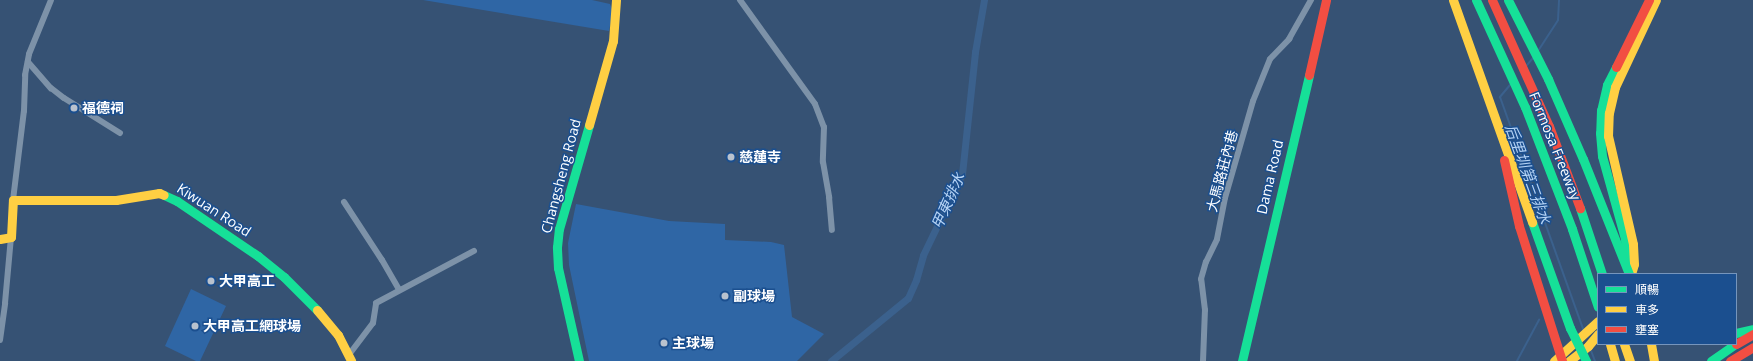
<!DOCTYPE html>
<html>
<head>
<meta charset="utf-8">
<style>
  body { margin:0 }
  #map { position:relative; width:1753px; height:361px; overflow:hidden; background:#365274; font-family:"Open Sans","Noto Sans TC",sans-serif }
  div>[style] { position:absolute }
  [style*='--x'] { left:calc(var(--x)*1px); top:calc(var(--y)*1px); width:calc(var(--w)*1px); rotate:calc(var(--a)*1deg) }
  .green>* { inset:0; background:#2f66a5 }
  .stream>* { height:2px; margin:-1px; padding:0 1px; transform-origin:1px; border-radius:1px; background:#3b618d }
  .canal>* { height:7px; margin:-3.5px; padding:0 3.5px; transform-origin:3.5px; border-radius:3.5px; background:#3b618d }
  .street>* { height:6px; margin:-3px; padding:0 3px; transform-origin:3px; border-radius:3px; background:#7d92a8 }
  .fast>* { height:9px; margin:-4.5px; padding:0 4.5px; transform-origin:4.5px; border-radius:4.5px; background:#16e098 }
  .slow>* { height:9px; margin:-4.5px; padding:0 4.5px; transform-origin:4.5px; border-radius:4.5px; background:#ffcf43 }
  .jam>* { height:9px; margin:-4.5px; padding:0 4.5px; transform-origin:4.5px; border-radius:4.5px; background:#f24e42 }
  .fast-bridge>* { height:9px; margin:-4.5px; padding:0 4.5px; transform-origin:4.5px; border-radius:4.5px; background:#16e098 }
  .slow-bridge>* { height:9px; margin:-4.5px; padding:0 4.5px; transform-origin:4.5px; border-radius:4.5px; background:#ffcf43 }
  .jam-bridge>* { height:9px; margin:-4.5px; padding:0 4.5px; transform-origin:4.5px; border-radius:4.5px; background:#f24e42 }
  .dots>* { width:11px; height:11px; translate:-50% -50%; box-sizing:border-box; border:2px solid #1b4f8f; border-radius:50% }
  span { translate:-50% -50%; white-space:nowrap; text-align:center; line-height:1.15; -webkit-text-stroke:3px #1b4f8f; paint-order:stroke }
  .poi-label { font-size:14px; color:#fff; font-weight:700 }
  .left { translate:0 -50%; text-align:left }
  .street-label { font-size:14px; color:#fff }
  .water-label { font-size:15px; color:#b5d3f5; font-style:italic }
  .legend { position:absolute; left:1597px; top:273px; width:140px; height:72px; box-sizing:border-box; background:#1b4f8f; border:1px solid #7695bc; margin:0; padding:5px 7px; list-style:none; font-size:12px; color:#fff }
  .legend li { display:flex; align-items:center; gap:8px; height:20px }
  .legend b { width:20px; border:1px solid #7695bc }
</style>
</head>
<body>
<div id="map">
  <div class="green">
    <div style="clip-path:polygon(423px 0,592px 0,610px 4px,613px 11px,609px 31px)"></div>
    <div style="clip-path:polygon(576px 204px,669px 221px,725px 224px,725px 240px,771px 242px,784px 245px,792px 317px,824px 334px,797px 361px,589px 361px,569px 265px,568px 243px)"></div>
    <div style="clip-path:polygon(191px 289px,226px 306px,200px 361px,196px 361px,165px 346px)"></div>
  </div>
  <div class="stream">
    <div style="--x:1538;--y:51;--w:37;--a:-57"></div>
    <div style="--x:1558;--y:20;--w:20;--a:-87"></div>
    <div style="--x:1527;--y:65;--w:9;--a:-49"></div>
    <div style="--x:1510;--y:85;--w:16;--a:130"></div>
    <div style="--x:1500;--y:97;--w:249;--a:70.3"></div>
    <div style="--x:1590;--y:348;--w:14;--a:69"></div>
    <div style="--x:1517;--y:361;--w:47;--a:-61.8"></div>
  </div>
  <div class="canal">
    <div style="--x:831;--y:361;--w:99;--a:-39.3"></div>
    <div style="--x:908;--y:298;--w:20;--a:-66"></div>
    <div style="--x:916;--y:280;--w:26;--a:-74"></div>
    <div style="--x:923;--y:255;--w:90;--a:-64.3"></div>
    <div style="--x:962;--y:174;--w:123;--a:-83.9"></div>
    <div style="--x:975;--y:52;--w:53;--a:-80.2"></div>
  </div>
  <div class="street">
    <div style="--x:740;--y:0;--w:128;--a:54.2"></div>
    <div style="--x:815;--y:104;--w:25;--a:69"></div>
    <div style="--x:824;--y:127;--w:35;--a:92"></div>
    <div style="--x:823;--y:162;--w:36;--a:80"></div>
    <div style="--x:829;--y:197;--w:33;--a:85"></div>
    <div style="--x:28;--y:62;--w:35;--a:49"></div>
    <div style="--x:51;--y:88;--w:16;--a:38"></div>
    <div style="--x:64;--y:98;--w:66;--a:32"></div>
    <div style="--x:13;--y:200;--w:90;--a:-83"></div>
    <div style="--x:24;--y:111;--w:36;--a:-88"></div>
    <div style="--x:25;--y:75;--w:21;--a:-79"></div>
    <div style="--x:29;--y:54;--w:58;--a:-67.8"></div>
    <div style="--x:344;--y:202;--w:69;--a:56.8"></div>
    <div style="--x:382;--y:260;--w:34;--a:60"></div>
    <div style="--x:0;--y:340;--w:37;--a:-82"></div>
    <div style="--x:5;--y:303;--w:66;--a:-84.8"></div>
    <div style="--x:348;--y:356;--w:41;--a:-52.9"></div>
    <div style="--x:373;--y:323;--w:20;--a:-81"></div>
    <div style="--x:376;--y:303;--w:111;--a:-28"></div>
    <div style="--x:1203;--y:361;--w:51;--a:-87.8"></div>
    <div style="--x:1205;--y:310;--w:31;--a:-97"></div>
    <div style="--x:1201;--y:279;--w:18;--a:-74"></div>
    <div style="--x:1206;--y:262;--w:25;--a:-64"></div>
    <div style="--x:1217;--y:239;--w:42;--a:-79"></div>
    <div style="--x:1225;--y:198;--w:101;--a:-73.9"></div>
    <div style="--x:1253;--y:101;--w:45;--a:-68"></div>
    <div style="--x:1270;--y:59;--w:28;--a:-46"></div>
    <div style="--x:1289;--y:39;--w:45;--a:-60.6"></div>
  </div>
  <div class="fast">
    <div style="--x:1476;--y:0;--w:118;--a:65.4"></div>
    <div style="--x:1525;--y:107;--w:131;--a:68.9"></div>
    <div style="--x:1572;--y:229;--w:82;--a:71.6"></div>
    <div style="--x:1616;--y:67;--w:20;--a:117"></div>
    <div style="--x:1607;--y:85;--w:26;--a:103"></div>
    <div style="--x:1601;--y:110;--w:23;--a:92"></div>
    <div style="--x:1600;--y:133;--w:23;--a:85"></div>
    <div style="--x:1602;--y:156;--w:86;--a:74.5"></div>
    <div style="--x:1625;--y:239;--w:22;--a:87"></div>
    <div style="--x:164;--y:195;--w:14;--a:25"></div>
    <div style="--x:177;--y:201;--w:98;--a:34.2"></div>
    <div style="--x:258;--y:256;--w:33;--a:39"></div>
    <div style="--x:284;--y:277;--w:47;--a:45"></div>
    <div style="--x:1580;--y:208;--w:70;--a:71.6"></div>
    <div style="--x:1736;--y:333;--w:17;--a:-13"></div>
    <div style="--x:579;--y:361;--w:95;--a:-102.7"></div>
    <div style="--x:558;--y:268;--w:21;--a:-93"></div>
    <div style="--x:557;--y:247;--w:18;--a:-84"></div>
    <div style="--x:559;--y:229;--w:108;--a:-73.9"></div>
    <div style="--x:1242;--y:361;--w:294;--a:-76.8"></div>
    <div style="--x:1711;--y:361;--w:29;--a:-35"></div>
  </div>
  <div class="slow">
    <div style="--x:589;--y:125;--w:87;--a:-74.1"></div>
    <div style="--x:613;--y:41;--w:41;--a:-85.8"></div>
    <div style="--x:0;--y:239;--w:11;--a:-10"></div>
    <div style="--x:11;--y:237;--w:37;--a:-87"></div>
    <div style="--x:13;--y:200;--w:103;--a:0"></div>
    <div style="--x:116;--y:200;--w:44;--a:-9.2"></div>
    <div style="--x:159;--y:193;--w:5;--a:22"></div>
    <div style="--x:1631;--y:274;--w:10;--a:-73"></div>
    <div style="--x:1634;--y:264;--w:20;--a:-93"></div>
    <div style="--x:1633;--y:244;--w:111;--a:-103"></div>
    <div style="--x:1608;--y:136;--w:23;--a:-88"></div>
    <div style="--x:1609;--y:113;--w:27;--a:-77"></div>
    <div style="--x:1615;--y:87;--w:96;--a:-64.8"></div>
    <div style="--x:317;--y:310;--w:33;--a:50"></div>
    <div style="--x:338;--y:335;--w:29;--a:63"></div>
    <div style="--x:1610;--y:344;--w:18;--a:74"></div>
    <div style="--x:1624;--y:344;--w:18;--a:71"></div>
    <div style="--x:1651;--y:344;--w:17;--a:80"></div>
    <div style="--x:1554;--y:361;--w:59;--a:-42.3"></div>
    <div style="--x:1569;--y:361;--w:24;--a:-38"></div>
    <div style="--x:1588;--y:346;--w:16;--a:-50"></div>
  </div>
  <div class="jam">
    <div style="--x:1492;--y:0;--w:138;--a:65.7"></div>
    <div style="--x:1549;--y:126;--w:88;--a:69.3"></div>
    <div style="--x:1616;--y:67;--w:75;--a:-63.8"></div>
    <div style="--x:1309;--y:75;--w:77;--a:-77.2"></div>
    <div style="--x:1736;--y:344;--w:20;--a:-30"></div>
    <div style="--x:1730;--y:361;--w:27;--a:-31"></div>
  </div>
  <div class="fast-bridge">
    <div style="--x:1508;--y:0;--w:89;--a:63.1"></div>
    <div style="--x:1548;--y:79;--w:87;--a:66.4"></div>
    <div style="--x:1583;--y:159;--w:124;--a:68.2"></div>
    <div style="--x:1532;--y:222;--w:113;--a:70.3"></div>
    <div style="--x:1570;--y:328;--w:37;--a:64"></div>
  </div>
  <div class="slow-bridge">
    <div style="--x:1453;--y:0;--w:236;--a:70.4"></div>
  </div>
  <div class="jam-bridge">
    <div style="--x:1504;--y:160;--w:68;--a:77.2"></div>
    <div style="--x:1519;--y:226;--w:142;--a:72.3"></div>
  </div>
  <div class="dots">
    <div style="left:74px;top:108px;background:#b9c2ce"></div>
    <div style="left:731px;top:157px;background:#b9c2ce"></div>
    <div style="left:211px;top:281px;background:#b9c2ce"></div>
    <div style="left:725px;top:296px;background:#b9c2ce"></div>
    <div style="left:195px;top:326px;background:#b9c2ce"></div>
    <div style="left:664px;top:343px;background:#b9c2ce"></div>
  </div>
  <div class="poi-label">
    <span class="left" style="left:82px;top:108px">福德祠</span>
    <span class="left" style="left:739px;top:157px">慈蓮寺</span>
    <span class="left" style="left:219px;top:281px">大甲高工</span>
    <span class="left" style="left:733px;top:296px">副球場</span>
    <span class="left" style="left:203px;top:326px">大甲高工網球場</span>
    <span class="left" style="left:672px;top:343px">主球場</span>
  </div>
  <div class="street-label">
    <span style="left:1555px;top:146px;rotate:68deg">Formosa Freeway</span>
    <span style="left:1222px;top:171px;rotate:-75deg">大馬路莊內巷</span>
    <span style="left:561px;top:176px;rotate:-75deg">Changsheng Road</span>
    <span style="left:1270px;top:177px;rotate:-77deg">Dama Road</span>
    <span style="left:214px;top:210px;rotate:33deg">Kiwuan Road</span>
  </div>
  <div class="water-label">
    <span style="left:1528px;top:174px;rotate:70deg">后里圳第三排水</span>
    <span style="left:948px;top:201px;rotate:-66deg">甲東排水</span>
  </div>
  <ul class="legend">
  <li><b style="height:5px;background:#16e098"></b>順暢</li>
  <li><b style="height:5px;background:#ffcf43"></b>車多</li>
  <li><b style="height:5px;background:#f24e42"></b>壅塞</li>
  </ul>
</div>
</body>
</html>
